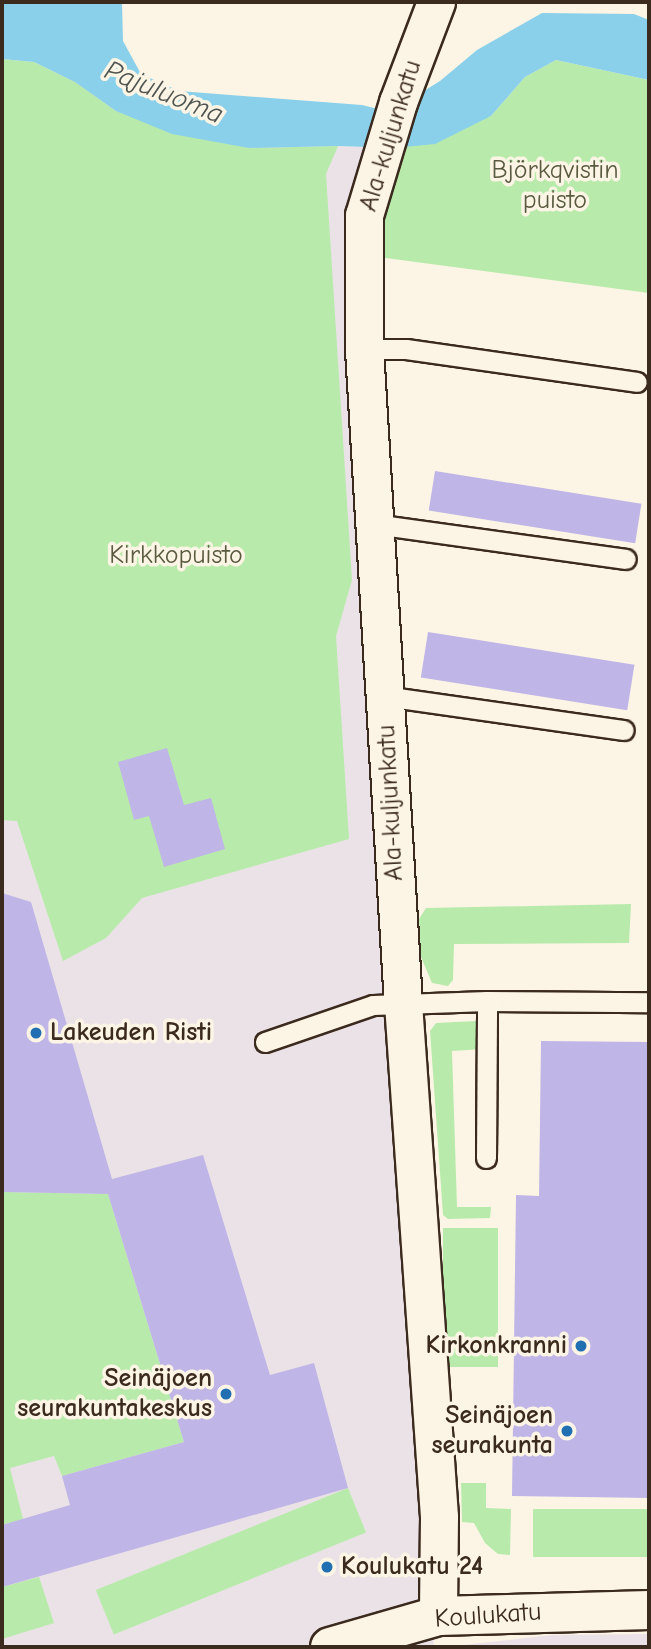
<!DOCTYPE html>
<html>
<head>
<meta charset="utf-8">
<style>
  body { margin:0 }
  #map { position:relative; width:651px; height:1649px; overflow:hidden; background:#fcf5e5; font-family:"Comic Neue",sans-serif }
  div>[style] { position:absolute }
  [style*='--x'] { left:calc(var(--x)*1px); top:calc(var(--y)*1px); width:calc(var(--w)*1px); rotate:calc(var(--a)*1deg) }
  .built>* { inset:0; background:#eae2e6 }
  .green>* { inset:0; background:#b8ebab; transform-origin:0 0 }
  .water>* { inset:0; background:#8ad0eb }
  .building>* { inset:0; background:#bfb5e7; transform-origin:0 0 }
  .roads { filter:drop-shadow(2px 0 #3b2a1e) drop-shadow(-2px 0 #3b2a1e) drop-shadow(0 2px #3b2a1e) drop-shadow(0 -2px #3b2a1e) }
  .lane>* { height:19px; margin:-9.5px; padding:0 9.5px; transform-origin:9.5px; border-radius:9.5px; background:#fcf5e5 }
  .street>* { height:37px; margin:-18.5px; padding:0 18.5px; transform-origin:18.5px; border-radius:18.5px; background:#fcf5e5 }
  .secondary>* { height:38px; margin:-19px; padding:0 19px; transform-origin:19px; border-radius:19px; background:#fcf5e5 }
  .dots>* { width:19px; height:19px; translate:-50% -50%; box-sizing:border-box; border:4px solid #fcf5e5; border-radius:50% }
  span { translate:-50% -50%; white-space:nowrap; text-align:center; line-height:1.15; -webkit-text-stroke:7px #fcf5e5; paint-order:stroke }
  .street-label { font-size:26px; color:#3b2a1e }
  .park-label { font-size:26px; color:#5a5a41 }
  .poi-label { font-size:26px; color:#3b2a1e; font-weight:700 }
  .left { translate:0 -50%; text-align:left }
  .right { translate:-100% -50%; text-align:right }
  .water-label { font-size:28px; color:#4f5451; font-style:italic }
  .frame { position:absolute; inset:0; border:4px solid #3b2a1e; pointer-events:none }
</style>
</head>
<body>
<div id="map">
  <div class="built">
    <div style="clip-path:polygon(2px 59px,337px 146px,377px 148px,364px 215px,434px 1647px,2px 1647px)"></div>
    <div style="clip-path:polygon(649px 1634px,649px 1647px,445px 1647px,552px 1635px)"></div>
  </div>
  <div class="green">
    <div style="clip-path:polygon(2px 59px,34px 62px,75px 82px,116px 111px,249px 148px,338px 146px,326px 174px,352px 580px,336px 636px,349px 839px,142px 898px,106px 938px,63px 961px,17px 821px,2px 820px)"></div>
    <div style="clip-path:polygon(556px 60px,649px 80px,649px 293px,378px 257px,380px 219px,394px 148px,491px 116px,525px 77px)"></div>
    <div style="clip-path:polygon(631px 904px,629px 943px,454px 944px,453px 980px,448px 986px,432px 983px,421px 957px,419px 919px,426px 908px)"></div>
    <div style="clip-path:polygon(476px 1021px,483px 1027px,484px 1049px,452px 1051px,457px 1207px,491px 1207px,490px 1218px,448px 1219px,443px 1215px,430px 1031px,436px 1023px)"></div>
    <div style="clip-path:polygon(2px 1192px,108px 1194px,184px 1442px,62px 1476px,54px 1456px,10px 1468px,23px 1519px,2px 1525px)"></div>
    <div style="left:498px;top:1228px;width:139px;height:55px;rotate:90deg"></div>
    <div style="clip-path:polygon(461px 1483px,486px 1483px,486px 1508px,511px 1509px,510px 1555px,498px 1554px,485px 1543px,474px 1523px,462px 1522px)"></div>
    <div style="left:348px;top:1488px;width:48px;height:272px;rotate:68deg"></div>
    <div style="left:533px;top:1509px;width:116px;height:48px"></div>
    <div style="clip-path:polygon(39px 1577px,54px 1623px,2px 1639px,2px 1587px)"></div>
  </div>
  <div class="water">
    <div style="clip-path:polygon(2px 2px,122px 2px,123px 41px,141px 74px,179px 91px,362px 105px,390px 112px,440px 81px,477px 50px,542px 13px,634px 14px,649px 20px,649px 80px,556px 60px,525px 77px,491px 116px,435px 144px,394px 148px,337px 146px,249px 148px,172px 134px,116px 111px,75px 82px,34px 62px,2px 59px)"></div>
  </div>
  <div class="building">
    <div style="left:435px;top:471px;width:209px;height:40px;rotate:9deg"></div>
    <div style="left:428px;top:632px;width:209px;height:46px;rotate:9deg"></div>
    <div style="clip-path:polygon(167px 748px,184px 805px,211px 798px,225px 849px,164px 867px,149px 816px,134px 820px,118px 762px)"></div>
    <div style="clip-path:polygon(2px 893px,31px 902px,112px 1179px,203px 1155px,270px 1375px,314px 1363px,348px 1488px,2px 1587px,2px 1525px,70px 1505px,62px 1476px,184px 1442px,108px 1194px,2px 1192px)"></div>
    <div style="clip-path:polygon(541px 1041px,649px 1042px,649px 1498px,512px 1496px,516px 1195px,539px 1196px)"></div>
  </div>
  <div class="roads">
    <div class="lane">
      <div style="--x:364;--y:349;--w:42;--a:0"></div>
      <div style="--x:406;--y:349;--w:233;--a:8.1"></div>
      <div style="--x:374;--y:524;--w:254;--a:7.9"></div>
      <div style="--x:384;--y:696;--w:242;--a:8.1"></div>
      <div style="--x:265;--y:1042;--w:114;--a:-18.9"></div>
      <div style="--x:373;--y:1005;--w:114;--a:-2"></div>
      <div style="--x:487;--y:1001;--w:162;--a:0.4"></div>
      <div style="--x:486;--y:1158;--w:157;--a:-89.6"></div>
    </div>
    <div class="street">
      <div style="--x:436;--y:2;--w:107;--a:110.8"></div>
      <div style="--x:398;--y:102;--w:118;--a:106.7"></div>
      <div style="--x:364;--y:215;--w:134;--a:90"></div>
      <div style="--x:364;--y:349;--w:655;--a:86.59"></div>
      <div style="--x:403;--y:1003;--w:515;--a:85.99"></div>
      <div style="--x:439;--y:1517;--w:99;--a:90.6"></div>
    </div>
    <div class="secondary">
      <div style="--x:330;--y:1647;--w:112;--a:-16"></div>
      <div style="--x:438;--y:1616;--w:211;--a:-1.6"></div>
    </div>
  </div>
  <div class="dots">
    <div style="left:36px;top:1033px;background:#1f6fb2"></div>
    <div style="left:581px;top:1346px;background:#1f6fb2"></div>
    <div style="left:226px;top:1394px;background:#1f6fb2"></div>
    <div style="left:567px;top:1431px;background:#1f6fb2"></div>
    <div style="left:327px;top:1567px;background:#1f6fb2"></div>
  </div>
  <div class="street-label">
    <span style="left:391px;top:136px;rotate:-73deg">Ala-kuljunkatu</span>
    <span style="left:391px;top:803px;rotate:-93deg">Ala-kuljunkatu</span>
    <span style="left:488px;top:1616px;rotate:-4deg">Koulukatu</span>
  </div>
  <div class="park-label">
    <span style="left:555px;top:186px">Björkqvistin<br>puisto</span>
    <span style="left:176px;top:556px">Kirkkopuisto</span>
  </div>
  <div class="poi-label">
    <span class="left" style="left:50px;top:1033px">Lakeuden Risti</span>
    <span class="right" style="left:567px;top:1346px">Kirkonkranni</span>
    <span class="right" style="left:212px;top:1394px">Seinäjoen<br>seurakuntakeskus</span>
    <span class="right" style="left:553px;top:1431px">Seinäjoen<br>seurakunta</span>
    <span class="left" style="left:341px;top:1567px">Koulukatu 24</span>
  </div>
  <div class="water-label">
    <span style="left:164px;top:92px;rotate:22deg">Pajuluoma</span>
  </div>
  <div class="frame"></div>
</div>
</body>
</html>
